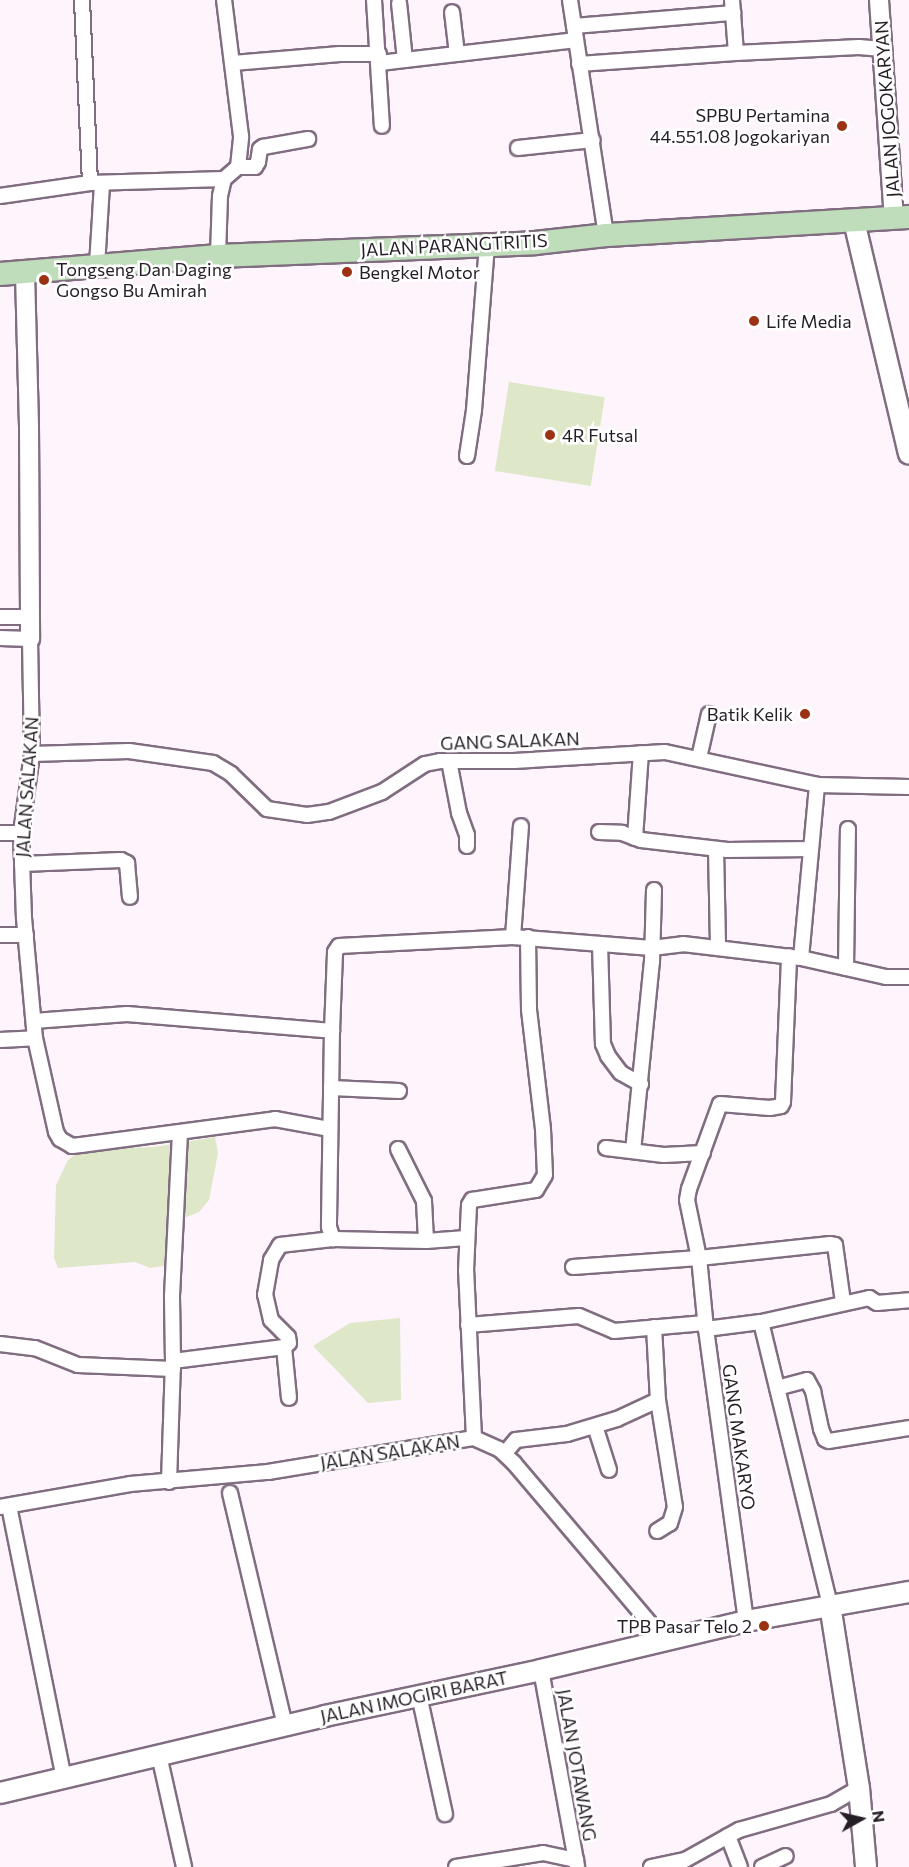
<!DOCTYPE html>
<html>
<head>
<meta charset="utf-8">
<style>
  body { margin:0 }
  #map { position:relative; width:909px; height:1867px; overflow:hidden; background:#fdf4fc; font-family:Commissioner,sans-serif }
  div>[style] { position:absolute }
  [style*='--x'] { left:calc(var(--x)*1px); top:calc(var(--y)*1px); width:calc(var(--w)*1px); rotate:calc(var(--a)*1deg) }
  .green>* { inset:0; background:#dee8c9; transform-origin:0 0 }
  .roads { filter:drop-shadow(2px 0 #816d80) drop-shadow(-2px 0 #816d80) drop-shadow(0 2px #816d80) drop-shadow(0 -2px #816d80) }
  .minor>* { height:14px; margin:-7px; padding:0 7px; transform-origin:7px; border-radius:7px; background:#fff }
  .tertiary>* { height:18px; margin:-9px; padding:0 9px; transform-origin:9px; border-radius:9px; background:#fff }
  .secondary>* { height:20px; margin:-10px; padding:0 10px; transform-origin:10px; border-radius:10px; background:#fff }
  .primary>* { height:22px; margin:-11px; padding:0 11px; transform-origin:11px; border-radius:11px; background:#c0ddbb }
  .dots>* { width:16px; height:16px; translate:-50% -50%; box-sizing:border-box; border:3px solid #fff; border-radius:50% }
  span { translate:-50% -50%; white-space:nowrap; text-align:center; line-height:1.15; -webkit-text-stroke:5px #fff; paint-order:stroke }
  .street-label { font-size:18px; color:#261e26 }
  .poi-label { font-size:18px; color:#261e26 }
  .right { translate:-100% -50%; text-align:right }
  .left { translate:0 -50%; text-align:left }
  .north { position:absolute; left:831px; top:1789px; width:60px; height:60px; -webkit-text-stroke:4px #fff; paint-order:stroke; rotate:82deg; font-size:16px; font-weight:700; line-height:24px; text-align:center; color:#261e26 }
  .north::after { content:''; display:block; margin:auto; width:21px; height:27px; background:#261e26; clip-path:polygon(50% 0,100% 100%,50% 72%,0 100%) }
</style>
</head>
<body>
<div id="map">
  <div class="green">
    <div style="left:509px;top:382px;width:97px;height:90px;rotate:9deg"></div>
    <div style="clip-path:polygon(215px 1137px,218px 1153px,209px 1200px,199px 1212px,179px 1220px,173px 1261px,163px 1266px,150px 1268px,135px 1262px,58px 1268px,54px 1258px,56px 1185px,68px 1160px,80px 1150px,154px 1147px)"></div>
    <div style="clip-path:polygon(400px 1318px,401px 1400px,368px 1403px,313px 1346px,350px 1323px)"></div>
  </div>
  <div class="roads">
    <div class="minor">
      <div style="--x:82;--y:0;--w:183;--a:87.5"></div>
      <div style="--x:374;--y:0;--w:126;--a:86.4"></div>
      <div style="--x:570;--y:0;--w:238;--a:81.3"></div>
      <div style="--x:732;--y:0;--w:53;--a:85.7"></div>
      <div style="--x:574;--y:26;--w:160;--a:-4.7"></div>
      <div style="--x:457;--y:54;--w:120;--a:-6.7"></div>
      <div style="--x:405;--y:60;--w:52;--a:-6.6"></div>
      <div style="--x:457;--y:54;--w:42;--a:-96.8"></div>
      <div style="--x:233;--y:63;--w:107;--a:-4.8"></div>
      <div style="--x:340;--y:54;--w:39;--a:0"></div>
      <div style="--x:380;--y:63;--w:25;--a:-7"></div>
      <div style="--x:405;--y:60;--w:57;--a:-96"></div>
      <div style="--x:579;--y:64;--w:157;--a:-4"></div>
      <div style="--x:736;--y:53;--w:123;--a:-2.8"></div>
      <div style="--x:859;--y:47;--w:23;--a:5"></div>
      <div style="--x:518;--y:148;--w:75;--a:-6.1"></div>
      <div style="--x:238;--y:167;--w:17;--a:0"></div>
      <div style="--x:255;--y:167;--w:6;--a:-59"></div>
      <div style="--x:258;--y:162;--w:13;--a:-81"></div>
      <div style="--x:260;--y:149;--w:4;--a:-34"></div>
      <div style="--x:263;--y:147;--w:46;--a:-10.1"></div>
      <div style="--x:0;--y:196;--w:91;--a:-8.2"></div>
      <div style="--x:90;--y:183;--w:134;--a:-1.7"></div>
      <div style="--x:218;--y:256;--w:60;--a:-88.1"></div>
      <div style="--x:220;--y:196;--w:17;--a:-77"></div>
      <div style="--x:224;--y:179;--w:18;--a:-41"></div>
      <div style="--x:238;--y:167;--w:31;--a:-84"></div>
      <div style="--x:241;--y:136;--w:137;--a:-97.1"></div>
      <div style="--x:97;--y:266;--w:81;--a:-86.5"></div>
      <div style="--x:467;--y:456;--w:47;--a:-81.3"></div>
      <div style="--x:474;--y:410;--w:168;--a:-85.5"></div>
      <div style="--x:0;--y:617;--w:29;--a:0"></div>
      <div style="--x:0;--y:638;--w:30;--a:2"></div>
      <div style="--x:30;--y:639;--w:115;--a:89"></div>
      <div style="--x:32;--y:754;--w:80;--a:97.9"></div>
      <div style="--x:21;--y:833;--w:85;--a:88"></div>
      <div style="--x:24;--y:918;--w:121;--a:84.8"></div>
      <div style="--x:35;--y:1038;--w:96;--a:77.4"></div>
      <div style="--x:56;--y:1132;--w:8;--a:60"></div>
      <div style="--x:60;--y:1139;--w:14;--a:30"></div>
      <div style="--x:72;--y:1146;--w:9;--a:-6"></div>
      <div style="--x:81;--y:1145;--w:196;--a:-7.6"></div>
      <div style="--x:275;--y:1119;--w:56;--a:10.3"></div>
      <div style="--x:32;--y:754;--w:97;--a:-1.8"></div>
      <div style="--x:129;--y:751;--w:85;--a:8.1"></div>
      <div style="--x:213;--y:763;--w:21;--a:31"></div>
      <div style="--x:231;--y:774;--w:50;--a:44.2"></div>
      <div style="--x:267;--y:809;--w:40;--a:8.5"></div>
      <div style="--x:307;--y:815;--w:22;--a:-8"></div>
      <div style="--x:329;--y:812;--w:57;--a:-20.7"></div>
      <div style="--x:382;--y:792;--w:51;--a:-33.1"></div>
      <div style="--x:425;--y:764;--w:15;--a:-11"></div>
      <div style="--x:440;--y:761;--w:74;--a:0"></div>
      <div style="--x:514;--y:761;--w:151;--a:-3.4"></div>
      <div style="--x:665;--y:752;--w:156;--a:12.2"></div>
      <div style="--x:817;--y:785;--w:92;--a:1.2"></div>
      <div style="--x:699;--y:758;--w:45;--a:-77.2"></div>
      <div style="--x:449;--y:761;--w:53;--a:79.1"></div>
      <div style="--x:459;--y:813;--w:23;--a:70"></div>
      <div style="--x:467;--y:835;--w:11;--a:90"></div>
      <div style="--x:599;--y:832;--w:23;--a:2"></div>
      <div style="--x:622;--y:833;--w:20;--a:20"></div>
      <div style="--x:641;--y:840;--w:87;--a:6.6"></div>
      <div style="--x:727;--y:850;--w:84;--a:-0.7"></div>
      <div style="--x:0;--y:833;--w:21;--a:0"></div>
      <div style="--x:635;--y:838;--w:85;--a:-86"></div>
      <div style="--x:716;--y:849;--w:99;--a:88.8"></div>
      <div style="--x:22;--y:864;--w:99;--a:-2.3"></div>
      <div style="--x:121;--y:860;--w:7;--a:27"></div>
      <div style="--x:127;--y:863;--w:34;--a:85"></div>
      <div style="--x:0;--y:935;--w:26;--a:0"></div>
      <div style="--x:513;--y:937;--w:111;--a:-85.9"></div>
      <div style="--x:600;--y:944;--w:100;--a:88.3"></div>
      <div style="--x:603;--y:1044;--w:13;--a:67"></div>
      <div style="--x:608;--y:1056;--w:21;--a:53"></div>
      <div style="--x:621;--y:1073;--w:23;--a:29"></div>
      <div style="--x:801;--y:958;--w:174;--a:-84.7"></div>
      <div style="--x:846;--y:968;--w:139;--a:-89.2"></div>
      <div style="--x:34;--y:1021;--w:93;--a:-4.3"></div>
      <div style="--x:127;--y:1014;--w:206;--a:4.7"></div>
      <div style="--x:332;--y:1031;--w:79;--a:-87.8"></div>
      <div style="--x:335;--y:952;--w:7;--a:-56"></div>
      <div style="--x:339;--y:946;--w:174;--a:-3"></div>
      <div style="--x:513;--y:937;--w:139;--a:4.5"></div>
      <div style="--x:652;--y:948;--w:31;--a:-7"></div>
      <div style="--x:683;--y:944;--w:119;--a:6.8"></div>
      <div style="--x:801;--y:958;--w:87;--a:12.6"></div>
      <div style="--x:886;--y:977;--w:23;--a:0"></div>
      <div style="--x:332;--y:1031;--w:196;--a:90.9"></div>
      <div style="--x:329;--y:1227;--w:13;--a:72"></div>
      <div style="--x:0;--y:1040;--w:35;--a:-3"></div>
      <div style="--x:331;--y:1088;--w:68;--a:2.5"></div>
      <div style="--x:606;--y:1148;--w:58;--a:6.9"></div>
      <div style="--x:664;--y:1155;--w:39;--a:-3"></div>
      <div style="--x:398;--y:1149;--w:58;--a:63.4"></div>
      <div style="--x:424;--y:1201;--w:40;--a:87.1"></div>
      <div style="--x:633;--y:1151;--w:190;--a:-84.3"></div>
      <div style="--x:652;--y:962;--w:72;--a:-88.4"></div>
      <div style="--x:573;--y:1267;--w:126;--a:-4.1"></div>
      <div style="--x:699;--y:1258;--w:132;--a:-6.1"></div>
      <div style="--x:830;--y:1244;--w:5;--a:11"></div>
      <div style="--x:835;--y:1245;--w:58;--a:82"></div>
      <div style="--x:761;--y:1322;--w:291;--a:76.3"></div>
      <div style="--x:468;--y:1325;--w:111;--a:-4.6"></div>
      <div style="--x:579;--y:1316;--w:38;--a:23"></div>
      <div style="--x:614;--y:1331;--w:91;--a:-5"></div>
      <div style="--x:654;--y:1327;--w:73;--a:86.9"></div>
      <div style="--x:658;--y:1400;--w:108;--a:81"></div>
      <div style="--x:675;--y:1507;--w:17;--a:107"></div>
      <div style="--x:670;--y:1523;--w:15;--a:148"></div>
      <div style="--x:706;--y:1329;--w:55;--a:-7.3"></div>
      <div style="--x:761;--y:1322;--w:111;--a:-12.5"></div>
      <div style="--x:869;--y:1298;--w:9;--a:32"></div>
      <div style="--x:877;--y:1303;--w:32;--a:-5"></div>
      <div style="--x:0;--y:1344;--w:35;--a:7"></div>
      <div style="--x:35;--y:1348;--w:46;--a:21.6"></div>
      <div style="--x:78;--y:1365;--w:95;--a:2.4"></div>
      <div style="--x:284;--y:1347;--w:51;--a:84.4"></div>
      <div style="--x:173;--y:1361;--w:112;--a:-7.2"></div>
      <div style="--x:284;--y:1347;--w:6;--a:-39"></div>
      <div style="--x:289;--y:1343;--w:6;--a:-99"></div>
      <div style="--x:288;--y:1337;--w:24;--a:-135"></div>
      <div style="--x:271;--y:1320;--w:26;--a:-103"></div>
      <div style="--x:265;--y:1295;--w:36;--a:-80"></div>
      <div style="--x:271;--y:1260;--w:17;--a:-59"></div>
      <div style="--x:280;--y:1245;--w:53;--a:-6.5"></div>
      <div style="--x:333;--y:1239;--w:93;--a:1.2"></div>
      <div style="--x:426;--y:1241;--w:40;--a:-4.3"></div>
      <div style="--x:777;--y:1388;--w:31;--a:-15"></div>
      <div style="--x:807;--y:1380;--w:13;--a:61"></div>
      <div style="--x:813;--y:1391;--w:39;--a:78"></div>
      <div style="--x:821;--y:1429;--w:11;--a:68"></div>
      <div style="--x:825;--y:1439;--w:4;--a:27"></div>
      <div style="--x:829;--y:1441;--w:81;--a:-9.2"></div>
      <div style="--x:595;--y:1426;--w:46;--a:72.3"></div>
      <div style="--x:474;--y:1438;--w:167;--a:-92.7"></div>
      <div style="--x:466;--y:1271;--w:66;--a:-87.4"></div>
      <div style="--x:469;--y:1205;--w:6;--a:-59"></div>
      <div style="--x:472;--y:1200;--w:65;--a:-8.9"></div>
      <div style="--x:536;--y:1190;--w:17;--a:-59"></div>
      <div style="--x:545;--y:1175;--w:46;--a:-92.5"></div>
      <div style="--x:543;--y:1129;--w:121;--a:-96.7"></div>
      <div style="--x:529;--y:1009;--w:72;--a:-90.8"></div>
      <div style="--x:505;--y:1453;--w:17;--a:-50"></div>
      <div style="--x:516;--y:1440;--w:51;--a:-6.7"></div>
      <div style="--x:567;--y:1434;--w:52;--a:-16.7"></div>
      <div style="--x:617;--y:1419;--w:45;--a:-24.9"></div>
      <div style="--x:169;--y:1482;--w:121;--a:-88.1"></div>
      <div style="--x:173;--y:1361;--w:65;--a:-90.9"></div>
      <div style="--x:172;--y:1296;--w:164;--a:-87.2"></div>
      <div style="--x:230;--y:1493;--w:238;--a:76.7"></div>
      <div style="--x:9;--y:1506;--w:278;--a:78.6"></div>
      <div style="--x:0;--y:1507;--w:132;--a:-10"></div>
      <div style="--x:130;--y:1484;--w:139;--a:-5"></div>
      <div style="--x:268;--y:1472;--w:209;--a:-9.4"></div>
      <div style="--x:474;--y:1438;--w:27;--a:24"></div>
      <div style="--x:499;--y:1449;--w:21;--a:43"></div>
      <div style="--x:514;--y:1463;--w:233;--a:49.7"></div>
      <div style="--x:746;--y:1621;--w:295;--a:-97.8"></div>
      <div style="--x:706;--y:1329;--w:71;--a:-95.6"></div>
      <div style="--x:699;--y:1258;--w:59;--a:-101.7"></div>
      <div style="--x:687;--y:1200;--w:11;--a:-80"></div>
      <div style="--x:689;--y:1189;--w:90;--a:-70"></div>
      <div style="--x:720;--y:1104;--w:50;--a:4.6"></div>
      <div style="--x:770;--y:1108;--w:11;--a:-10"></div>
      <div style="--x:781;--y:1106;--w:4;--a:-63"></div>
      <div style="--x:783;--y:1102;--w:146;--a:-87.6"></div>
      <div style="--x:541;--y:1670;--w:200;--a:79.6"></div>
      <div style="--x:419;--y:1695;--w:122;--a:77.7"></div>
      <div style="--x:159;--y:1755;--w:115;--a:77.4"></div>
      <div style="--x:728;--y:1836;--w:33;--a:69"></div>
      <div style="--x:456;--y:1867;--w:88;--a:-9.1"></div>
      <div style="--x:543;--y:1853;--w:34;--a:12"></div>
      <div style="--x:651;--y:1867;--w:35;--a:-12"></div>
      <div style="--x:685;--y:1860;--w:62;--a:-29.1"></div>
      <div style="--x:739;--y:1830;--w:96;--a:-15.8"></div>
      <div style="--x:831;--y:1804;--w:32;--a:-30"></div>
      <div style="--x:762;--y:1867;--w:26;--a:-25"></div>
    </div>
    <div class="tertiary">
      <div style="--x:879;--y:0;--w:219;--a:86.1"></div>
      <div style="--x:25;--y:273;--w:153;--a:88.5"></div>
      <div style="--x:29;--y:426;--w:213;--a:89.7"></div>
    </div>
    <div class="secondary">
      <div style="--x:854;--y:221;--w:239;--a:76.7"></div>
      <div style="--x:830;--y:1605;--w:185;--a:81"></div>
      <div style="--x:859;--y:1788;--w:79;--a:84.9"></div>
      <div style="--x:0;--y:1793;--w:334;--a:-13.3"></div>
      <div style="--x:325;--y:1716;--w:221;--a:-12"></div>
      <div style="--x:541;--y:1670;--w:211;--a:-13.4"></div>
      <div style="--x:746;--y:1621;--w:166;--a:-10.1"></div>
    </div>
    <div class="primary">
      <div style="--x:0;--y:274;--w:219;--a:-4.7"></div>
      <div style="--x:218;--y:256;--w:317;--a:-2.3"></div>
      <div style="--x:535;--y:243;--w:71;--a:-6.4"></div>
      <div style="--x:606;--y:235;--w:304;--a:-3.4"></div>
    </div>
  </div>
  <div class="dots">
    <div style="left:842px;top:126px;background:#9a3213"></div>
    <div style="left:347px;top:272px;background:#9a3213"></div>
    <div style="left:44px;top:280px;background:#9a3213"></div>
    <div style="left:754px;top:321px;background:#9a3213"></div>
    <div style="left:550px;top:435px;background:#9a3213"></div>
    <div style="left:805px;top:714px;background:#9a3213"></div>
    <div style="left:764px;top:1626px;background:#9a3213"></div>
  </div>
  <div class="street-label">
    <span style="left:887px;top:109px;rotate:-94deg">JALAN JOGOKARYAN</span>
    <span style="left:454px;top:245px;rotate:-3deg">JALAN PARANGTRITIS</span>
    <span style="left:510px;top:741px;rotate:-2deg">GANG SALAKAN</span>
    <span style="left:27px;top:787px;rotate:-86deg">JALAN SALAKAN</span>
    <span style="left:739px;top:1437px;rotate:82deg">GANG MAKARYO</span>
    <span style="left:390px;top:1452px;rotate:-9deg">JALAN SALAKAN</span>
    <span style="left:414px;top:1697px;rotate:-12deg">JALAN IMOGIRI BARAT</span>
    <span style="left:577px;top:1765px;rotate:80deg">JALAN JOTAWANG</span>
  </div>
  <div class="poi-label">
    <span class="right" style="left:830px;top:126px">SPBU Pertamina<br>44.551.08 Jogokariyan</span>
    <span class="left" style="left:56px;top:280px">Tongseng Dan Daging<br>Gongso Bu Amirah</span>
    <span class="left" style="left:359px;top:272px">Bengkel Motor</span>
    <span class="left" style="left:766px;top:321px">Life Media</span>
    <span class="left" style="left:562px;top:435px">4R Futsal</span>
    <span class="right" style="left:793px;top:714px">Batik Kelik</span>
    <span class="right" style="left:752px;top:1626px">TPB Pasar Telo 2</span>
  </div>
  <div class="north">N</div>
</div>
</body>
</html>
